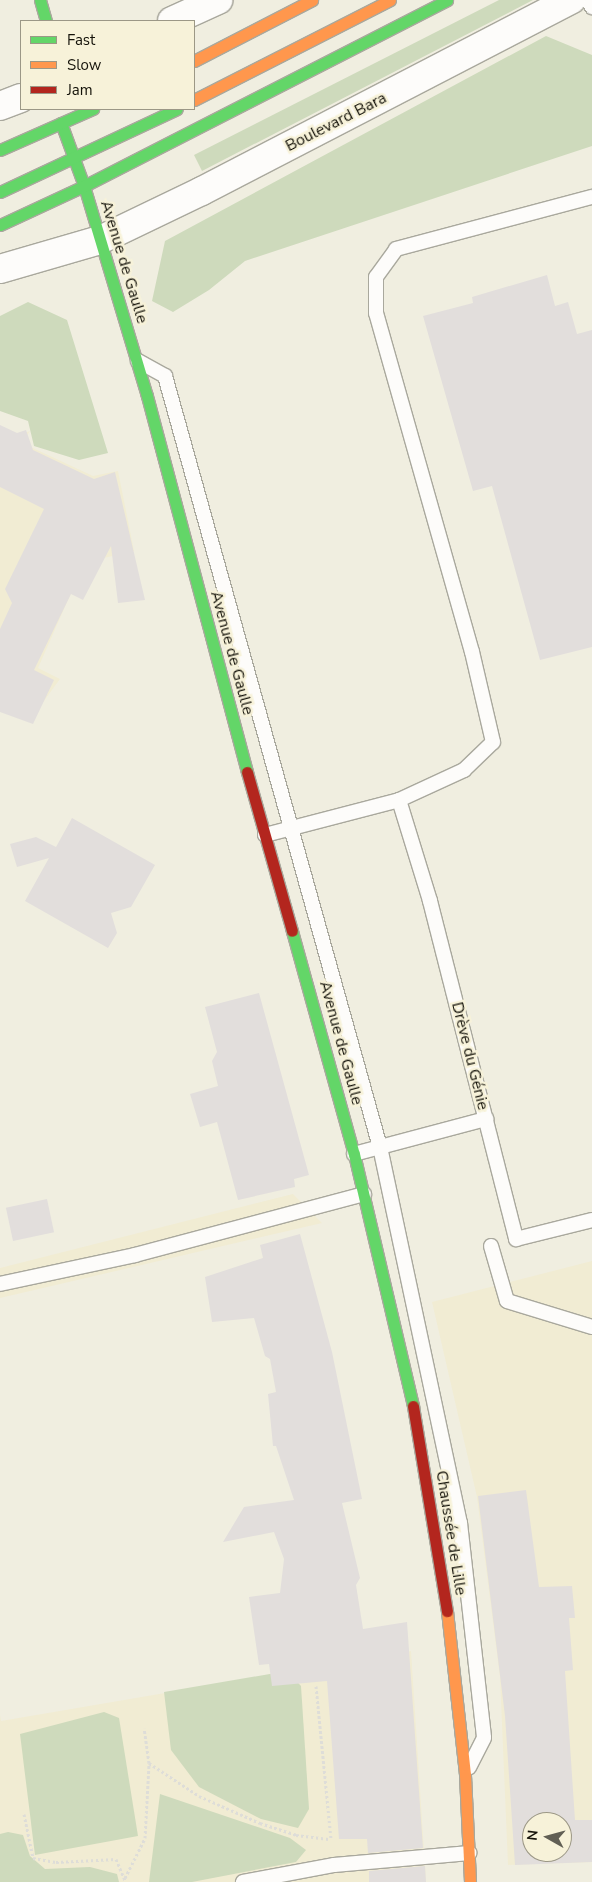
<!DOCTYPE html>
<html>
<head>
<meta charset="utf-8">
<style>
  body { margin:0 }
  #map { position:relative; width:592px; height:1882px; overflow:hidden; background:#f0eee0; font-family:"Nunito Sans",sans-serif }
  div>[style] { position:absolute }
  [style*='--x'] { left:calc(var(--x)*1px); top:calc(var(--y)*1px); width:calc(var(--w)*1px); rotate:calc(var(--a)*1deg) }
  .built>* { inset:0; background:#f1ecd3 }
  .green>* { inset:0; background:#cedabc }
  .building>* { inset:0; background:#e2dedc; transform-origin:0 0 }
  .path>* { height:3px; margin-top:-1.5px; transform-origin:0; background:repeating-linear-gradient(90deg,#deddd8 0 2.5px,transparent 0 5px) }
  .roads { filter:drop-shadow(1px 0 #a9a89d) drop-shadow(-1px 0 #a9a89d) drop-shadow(0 1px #a9a89d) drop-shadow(0 -1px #a9a89d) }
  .lane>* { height:14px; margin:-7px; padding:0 7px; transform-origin:7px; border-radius:7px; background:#fdfcfa }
  .street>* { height:28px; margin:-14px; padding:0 14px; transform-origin:14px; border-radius:14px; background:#fdfcfa }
  .fast>* { height:11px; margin:-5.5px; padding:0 5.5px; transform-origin:5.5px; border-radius:5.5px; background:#63d668 }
  .slow>* { height:11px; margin:-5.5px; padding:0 5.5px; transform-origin:5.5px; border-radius:5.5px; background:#ff974d }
  .jam>* { height:11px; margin:-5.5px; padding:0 5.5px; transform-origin:5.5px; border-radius:5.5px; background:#b3261e }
  span { translate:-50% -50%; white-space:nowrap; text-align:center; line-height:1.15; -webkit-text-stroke:5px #f7f2d9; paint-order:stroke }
  .street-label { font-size:16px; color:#141209 }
  .legend { position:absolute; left:20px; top:20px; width:175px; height:90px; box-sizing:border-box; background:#f7f2d9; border:1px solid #9c9886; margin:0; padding:6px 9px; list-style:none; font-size:15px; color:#141209 }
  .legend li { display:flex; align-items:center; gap:10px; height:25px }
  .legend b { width:25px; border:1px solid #9c9886 }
  .north { position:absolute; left:522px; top:1812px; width:50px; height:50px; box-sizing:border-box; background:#f7f2d9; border:1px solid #9c9886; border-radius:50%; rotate:277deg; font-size:14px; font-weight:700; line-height:20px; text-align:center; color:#141209 }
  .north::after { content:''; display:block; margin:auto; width:18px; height:22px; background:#615f54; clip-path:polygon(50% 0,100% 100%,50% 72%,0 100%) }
</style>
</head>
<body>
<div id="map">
  <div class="built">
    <div style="clip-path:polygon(0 426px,19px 435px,30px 431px,22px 443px,93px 476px,118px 471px,134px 551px,78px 564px,71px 593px,38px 668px,60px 679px,30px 720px,0 709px)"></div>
    <div style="clip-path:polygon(293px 1194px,322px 1223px,0 1298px,0 1268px)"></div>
    <div style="clip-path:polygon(evenodd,592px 1261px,592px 1862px,508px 1865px,500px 1677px,477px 1497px,432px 1302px,592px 1261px,532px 1822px,562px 1822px,562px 1852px,532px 1852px,532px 1822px)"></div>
    <div style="clip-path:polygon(411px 1651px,426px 1882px,0 1882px,0 1715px,1px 1721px)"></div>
  </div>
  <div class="green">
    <div style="clip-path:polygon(499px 0,533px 0,202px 171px,194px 155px)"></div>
    <div style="clip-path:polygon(546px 36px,592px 55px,592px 146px,245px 261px,209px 290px,173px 312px,152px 301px,165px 241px)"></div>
    <div style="clip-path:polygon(28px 302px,67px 320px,108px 453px,79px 460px,34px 446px,28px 421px,0 411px,0 316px)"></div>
    <div style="clip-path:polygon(287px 1671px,301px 1686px,309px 1809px,298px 1828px,261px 1819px,199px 1787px,171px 1750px,164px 1692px)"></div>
    <div style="clip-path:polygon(104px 1712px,119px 1718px,138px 1836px,35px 1855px,20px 1734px)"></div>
    <div style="clip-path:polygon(160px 1794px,290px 1838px,306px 1850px,296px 1862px,192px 1882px,149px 1882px)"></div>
    <div style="clip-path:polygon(8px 1832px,23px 1835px,30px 1856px,45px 1869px,90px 1867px,117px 1874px,119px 1882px,0 1882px,0 1834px)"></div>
  </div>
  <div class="building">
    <div style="clip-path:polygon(547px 275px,555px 306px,568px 302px,577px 334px,592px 330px,592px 647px,540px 660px,492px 486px,473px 491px,423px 316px,473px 303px,472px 297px)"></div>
    <div style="clip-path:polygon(0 425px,17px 433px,26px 430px,33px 450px,94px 479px,115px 472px,145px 600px,118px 603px,111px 546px,83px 600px,71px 594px,34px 670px,54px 680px,33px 724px,0 712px,0 629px,12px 603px,5px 589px,44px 509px,0 487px)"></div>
    <div style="clip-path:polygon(72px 818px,155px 865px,131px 907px,111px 913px,117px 933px,108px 948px,25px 901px,49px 858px,17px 867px,10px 844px,36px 837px,56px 847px)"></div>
    <div style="clip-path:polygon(259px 993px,309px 1175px,294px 1179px,295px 1187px,238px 1200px,217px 1122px,200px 1127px,190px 1094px,218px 1086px,212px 1061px,217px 1052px,205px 1007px)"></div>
    <div style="left:47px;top:1199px;width:34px;height:42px;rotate:78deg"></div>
    <div style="clip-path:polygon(300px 1234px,332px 1352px,362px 1499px,342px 1503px,360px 1578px,356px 1585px,363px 1629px,407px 1622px,423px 1848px,368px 1853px,367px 1839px,339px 1839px,327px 1681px,272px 1686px,269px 1664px,259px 1665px,249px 1597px,280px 1593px,284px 1559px,274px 1532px,223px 1542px,244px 1507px,294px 1500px,276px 1446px,273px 1446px,268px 1394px,276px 1392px,270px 1359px,265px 1356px,254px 1318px,212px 1322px,205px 1277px,263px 1258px,260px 1245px)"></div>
    <div style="clip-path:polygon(evenodd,526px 1490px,539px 1587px,572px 1586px,575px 1618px,569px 1618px,573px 1670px,565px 1671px,575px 1820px,592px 1820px,592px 1862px,515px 1865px,505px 1716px,478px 1496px,526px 1490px,532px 1822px,562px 1822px,562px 1852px,532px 1852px,532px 1822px)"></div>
    <div style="clip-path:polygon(425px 1866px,426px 1882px,369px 1882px,369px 1871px)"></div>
  </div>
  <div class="path">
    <div style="--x:316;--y:1686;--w:154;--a:84.4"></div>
    <div style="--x:149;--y:1763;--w:60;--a:33.4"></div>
    <div style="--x:199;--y:1796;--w:67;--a:23.9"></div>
    <div style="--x:260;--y:1823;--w:38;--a:18"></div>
    <div style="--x:296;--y:1835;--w:35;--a:7"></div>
    <div style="--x:24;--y:1814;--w:45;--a:78.4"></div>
    <div style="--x:33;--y:1858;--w:23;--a:10"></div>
    <div style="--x:56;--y:1862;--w:60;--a:-2.9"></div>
    <div style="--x:116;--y:1859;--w:25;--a:67"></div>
    <div style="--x:125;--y:1878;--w:45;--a:-63.4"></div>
    <div style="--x:145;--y:1838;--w:75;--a:-86.9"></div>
    <div style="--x:149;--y:1763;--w:35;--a:-98"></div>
  </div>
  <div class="roads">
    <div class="lane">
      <div style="--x:587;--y:0;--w:9;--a:54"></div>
      <div style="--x:138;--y:361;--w:31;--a:29"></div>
      <div style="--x:165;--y:376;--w:800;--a:74.42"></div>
      <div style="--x:380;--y:1147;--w:384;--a:78"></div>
      <div style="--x:460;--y:1523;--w:216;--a:83.6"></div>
      <div style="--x:484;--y:1738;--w:33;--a:117"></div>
      <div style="--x:399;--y:800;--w:106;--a:72.9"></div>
      <div style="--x:430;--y:901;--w:349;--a:75.7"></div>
      <div style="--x:516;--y:1239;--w:78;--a:-14"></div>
      <div style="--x:265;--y:835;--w:138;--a:-14.6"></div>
      <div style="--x:399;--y:800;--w:72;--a:-24.8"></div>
      <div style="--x:464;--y:770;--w:40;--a:-44"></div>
      <div style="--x:493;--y:742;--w:92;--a:-103.1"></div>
      <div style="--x:472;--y:652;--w:352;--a:-105.8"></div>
      <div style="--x:376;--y:313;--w:36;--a:-90"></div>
      <div style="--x:376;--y:277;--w:34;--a:-54"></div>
      <div style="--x:396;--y:249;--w:203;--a:-14.9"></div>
      <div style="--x:354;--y:1154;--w:137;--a:-14.9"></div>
      <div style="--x:491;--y:1246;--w:57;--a:73.8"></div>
      <div style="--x:507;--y:1301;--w:89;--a:17"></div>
      <div style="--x:0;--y:1284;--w:138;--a:-12.1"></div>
      <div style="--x:135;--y:1255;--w:237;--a:-14.9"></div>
      <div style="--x:243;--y:1882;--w:93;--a:-10.6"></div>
      <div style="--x:334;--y:1865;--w:136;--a:-5.1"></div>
    </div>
    <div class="street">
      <div style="--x:172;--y:21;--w:51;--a:-24.5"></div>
      <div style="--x:0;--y:106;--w:22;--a:-21"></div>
      <div style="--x:0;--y:269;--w:104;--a:-16.2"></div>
      <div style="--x:100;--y:240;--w:113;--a:-25.7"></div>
      <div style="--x:202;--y:191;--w:416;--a:-27.4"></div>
    </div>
    <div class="fast">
      <div style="--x:40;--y:0;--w:22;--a:74"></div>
      <div style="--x:61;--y:123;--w:67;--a:69.9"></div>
      <div style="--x:84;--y:186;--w:219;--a:73.3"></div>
      <div style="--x:147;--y:396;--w:389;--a:75.1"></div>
      <div style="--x:0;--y:150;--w:102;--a:-23.8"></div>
      <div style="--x:0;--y:192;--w:195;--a:-25.1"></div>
      <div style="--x:0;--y:225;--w:93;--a:-24.9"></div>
      <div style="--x:84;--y:186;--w:408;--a:-27.1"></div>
      <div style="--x:292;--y:931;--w:231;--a:74.5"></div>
      <div style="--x:354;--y:1154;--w:259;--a:76.8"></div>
    </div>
    <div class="slow">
      <div style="--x:194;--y:61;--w:133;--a:-27.3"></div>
      <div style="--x:194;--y:100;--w:220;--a:-27"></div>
      <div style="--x:447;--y:1611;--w:165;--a:83.7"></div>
      <div style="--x:465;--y:1775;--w:107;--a:87.3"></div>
    </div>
    <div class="jam">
      <div style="--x:247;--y:772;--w:165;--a:74.2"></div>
      <div style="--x:413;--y:1406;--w:208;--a:80.6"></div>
    </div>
  </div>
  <div class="street-label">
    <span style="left:336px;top:122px;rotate:-27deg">Boulevard Bara</span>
    <span style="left:124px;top:262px;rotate:73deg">Avenue de Gaulle</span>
    <span style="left:232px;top:653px;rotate:75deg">Avenue de Gaulle</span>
    <span style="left:341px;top:1043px;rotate:75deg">Avenue de Gaulle</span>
    <span style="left:470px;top:1056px;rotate:76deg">Drève du Génie</span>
    <span style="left:451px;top:1533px;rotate:81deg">Chaussée de Lille</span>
  </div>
  <ul class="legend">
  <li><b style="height:6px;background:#63d668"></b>Fast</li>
  <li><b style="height:6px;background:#ff974d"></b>Slow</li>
  <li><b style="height:6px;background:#b3261e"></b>Jam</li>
  </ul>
  <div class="north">N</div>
</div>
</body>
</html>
